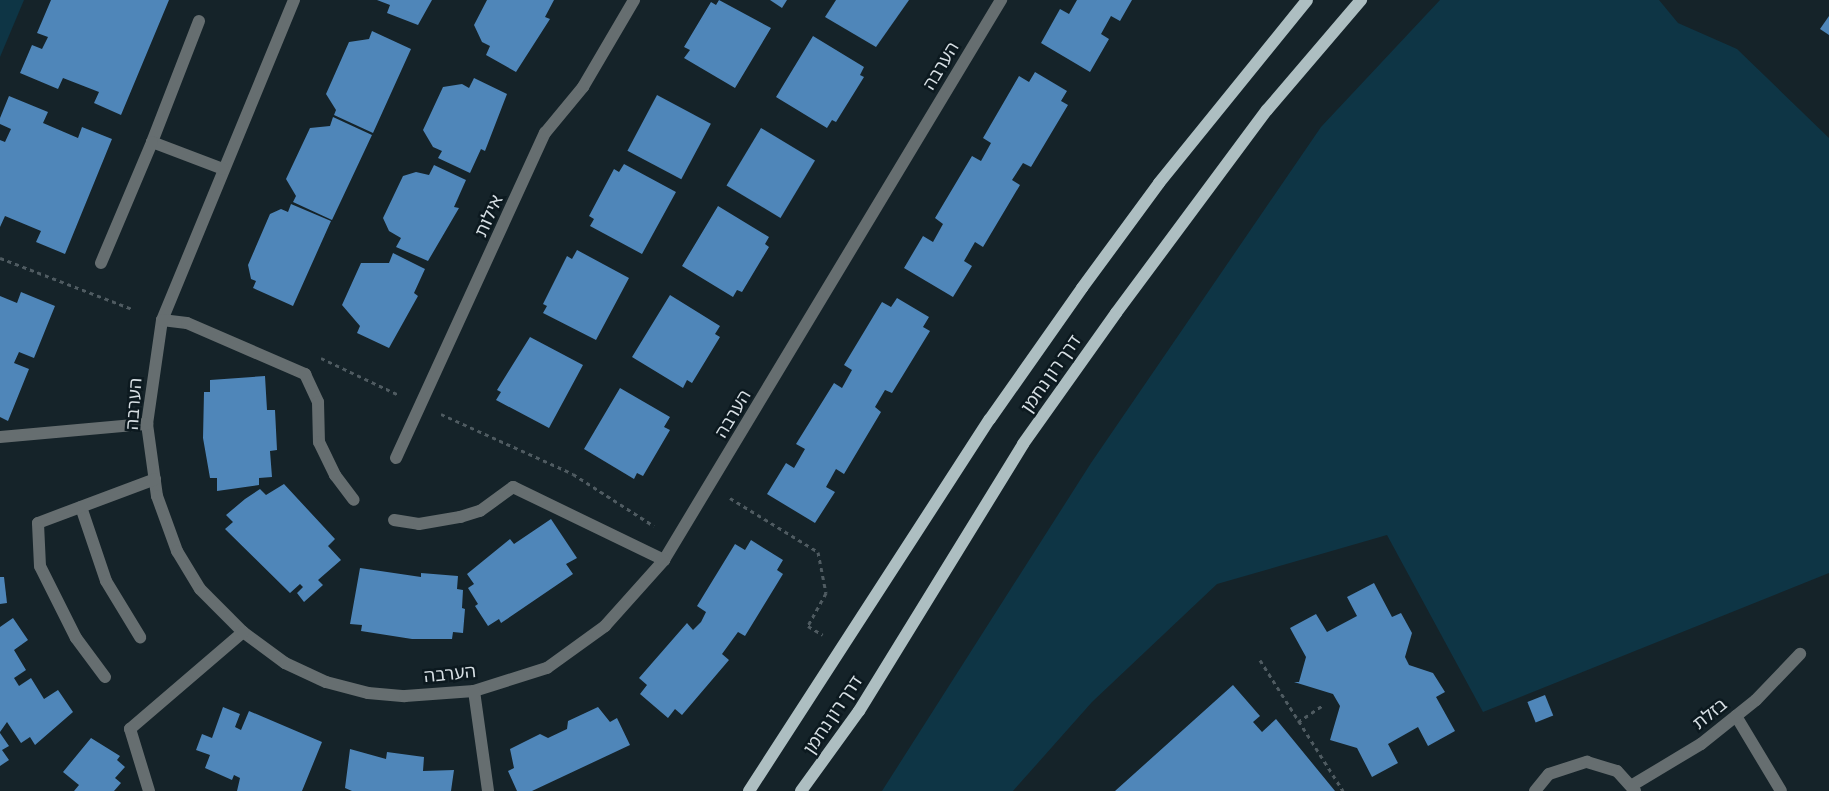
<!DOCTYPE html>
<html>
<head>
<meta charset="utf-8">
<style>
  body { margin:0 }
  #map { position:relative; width:1829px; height:791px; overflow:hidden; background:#152329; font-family:"Asap Condensed","Noto Sans Hebrew",sans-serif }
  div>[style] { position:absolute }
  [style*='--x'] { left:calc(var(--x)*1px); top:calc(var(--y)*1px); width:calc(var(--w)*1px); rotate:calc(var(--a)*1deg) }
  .green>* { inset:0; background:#0e3545 }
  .building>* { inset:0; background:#4f86b9; transform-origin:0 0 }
  .path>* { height:3px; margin-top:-1.5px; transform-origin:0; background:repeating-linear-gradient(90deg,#4f5b61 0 4px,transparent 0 8px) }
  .minor>* { height:12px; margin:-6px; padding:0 6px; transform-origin:6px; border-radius:6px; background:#666e70 }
  .major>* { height:12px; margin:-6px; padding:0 6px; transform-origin:6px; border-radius:6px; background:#adbec1 }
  span { translate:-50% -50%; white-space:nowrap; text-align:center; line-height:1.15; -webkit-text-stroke:5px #0c191f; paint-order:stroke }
  .street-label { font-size:18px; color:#d6dee3 }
</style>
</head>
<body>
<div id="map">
  <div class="green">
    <div style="clip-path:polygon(0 0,24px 0,0 57px)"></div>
    <div style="clip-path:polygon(1440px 0,1659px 0,1678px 23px,1737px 49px,1829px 138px,1829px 573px,1483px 712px,1387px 535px,1217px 584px,1092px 702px,1013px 791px,882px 791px,1091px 463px,1321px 127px)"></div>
  </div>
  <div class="building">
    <div style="clip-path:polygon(51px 0,169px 0,121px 115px,94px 103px,99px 92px,63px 78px,58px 89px,20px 73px,32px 45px,42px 49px,48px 37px,37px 33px)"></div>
    <div style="clip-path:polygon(377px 0,432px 0,418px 25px,387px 13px,390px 5px)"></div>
    <div style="clip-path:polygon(487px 0,554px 0,545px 17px,550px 19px,516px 72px,486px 55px,490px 46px,482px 42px,474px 25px)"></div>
    <div style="clip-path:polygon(719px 0,771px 28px,735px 88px,684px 58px,690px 50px,684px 47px,711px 2px,716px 5px)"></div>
    <div style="clip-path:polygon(770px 0,787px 0,782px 8px)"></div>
    <div style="clip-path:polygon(836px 0,909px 0,876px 47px,825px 17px)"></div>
    <div style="clip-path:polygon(1077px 0,1132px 0,1120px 21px,1111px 16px,1101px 34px,1109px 39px,1090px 72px,1041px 43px,1060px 9px,1069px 14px)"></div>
    <div style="clip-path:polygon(1829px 16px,1829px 35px,1820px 29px)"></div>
    <div style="clip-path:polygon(372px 31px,411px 49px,373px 133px,334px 115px,336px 110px,326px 94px,349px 42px,369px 39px)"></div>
    <div style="clip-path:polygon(813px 36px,864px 67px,860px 75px,864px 77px,836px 122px,832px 120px,827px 128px,776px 97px)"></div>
    <div style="clip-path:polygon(1035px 72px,1067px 91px,1061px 101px,1068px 105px,1031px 167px,1023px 163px,1012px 180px,1020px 185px,983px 247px,975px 242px,964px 261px,972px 266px,953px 297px,904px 268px,923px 236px,933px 242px,943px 224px,935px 218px,972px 156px,981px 161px,991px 143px,983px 138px,1019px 76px,1029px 82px)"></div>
    <div style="clip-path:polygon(474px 78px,507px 94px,485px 151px,481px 149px,470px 173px,438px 158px,442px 151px,433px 147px,423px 130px,443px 87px,462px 84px,469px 88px)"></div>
    <div style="left:657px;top:95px;width:61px;height:63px;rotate:28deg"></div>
    <div style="clip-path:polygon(9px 96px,48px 112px,43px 123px,78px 138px,82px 127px,112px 139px,65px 254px,36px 242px,41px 231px,5px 216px,0 227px,0 140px,5px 142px,11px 129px,0 124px,0 118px)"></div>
    <div style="clip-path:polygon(333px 117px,372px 135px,332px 220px,293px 202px,296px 196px,286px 179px,310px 128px,330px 126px)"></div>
    <div style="left:761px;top:128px;width:63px;height:67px;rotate:31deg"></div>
    <div style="clip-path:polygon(624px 164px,676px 192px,642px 254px,590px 226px,594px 219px,589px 216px,614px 169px,619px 172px)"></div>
    <div style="clip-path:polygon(434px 165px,466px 180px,454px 207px,459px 208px,428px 261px,396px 247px,401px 238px,389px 231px,383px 218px,403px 176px,416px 172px,429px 175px)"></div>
    <div style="clip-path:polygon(291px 204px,331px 221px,293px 306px,253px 288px,256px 281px,251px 279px,248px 265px,270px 214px,281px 209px,288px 212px)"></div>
    <div style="clip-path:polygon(718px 206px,769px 237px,765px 244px,769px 247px,742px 292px,737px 290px,733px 297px,682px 266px)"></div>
    <div style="clip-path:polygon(577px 250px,629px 278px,596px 340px,543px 313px,547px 306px,543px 304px,567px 256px,572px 259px)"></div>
    <div style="clip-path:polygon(393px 253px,425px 269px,414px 293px,418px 296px,389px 348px,357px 333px,360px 326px,342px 305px,361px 263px,389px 263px)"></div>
    <div style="clip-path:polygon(21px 292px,55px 306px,34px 358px,19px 352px,14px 363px,29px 369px,8px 421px,0 417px,0 296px,17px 303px)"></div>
    <div style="clip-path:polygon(670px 295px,720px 326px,715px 334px,720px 337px,692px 383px,687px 380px,683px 388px,632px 357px)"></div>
    <div style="clip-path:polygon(897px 298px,929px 317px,923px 327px,930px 331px,892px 393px,885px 390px,875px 407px,881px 412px,844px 474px,836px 469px,826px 487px,835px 492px,815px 523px,767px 494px,786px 463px,794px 468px,805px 449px,796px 444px,834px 383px,842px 388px,852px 370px,844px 365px,882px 302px,891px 307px)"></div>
    <div style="clip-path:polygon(530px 337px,583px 365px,549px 428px,496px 400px,501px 392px,497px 390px)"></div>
    <div style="clip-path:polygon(265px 376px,267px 410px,275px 410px,277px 450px,270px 451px,272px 477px,259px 478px,259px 485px,217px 491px,217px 478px,210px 478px,203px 438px,204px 392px,210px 392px,210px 380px)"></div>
    <div style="clip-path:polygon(620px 388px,670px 417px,664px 427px,670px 430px,643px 476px,637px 473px,634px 479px,584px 449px)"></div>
    <div style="clip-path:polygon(284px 484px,335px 539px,328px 546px,341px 560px,318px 580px,323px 585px,304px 602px,297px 593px,303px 587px,300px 584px,290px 593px,225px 529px,233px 522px,226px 515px,245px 499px,260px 489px,266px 495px)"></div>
    <div style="clip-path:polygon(551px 519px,577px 558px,566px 564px,573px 574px,501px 623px,499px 619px,488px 626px,475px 606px,478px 604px,468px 588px,474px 584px,467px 574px,510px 539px,514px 544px)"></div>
    <div style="clip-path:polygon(751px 540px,783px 560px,777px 570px,783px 574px,745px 636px,738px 632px,722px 654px,729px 660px,682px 715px,675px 709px,668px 718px,640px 694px,647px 685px,639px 678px,687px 623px,693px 630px,701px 622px,706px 612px,697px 606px,735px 544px,745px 550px)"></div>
    <div style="clip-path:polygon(360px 568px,421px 577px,421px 573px,458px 576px,457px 589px,463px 590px,462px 608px,465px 609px,463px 633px,453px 632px,452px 639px,412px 639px,361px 631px,362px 625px,350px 624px)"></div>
    <div style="clip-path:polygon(0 577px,4px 577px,7px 603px,0 604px)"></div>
    <div style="clip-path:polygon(1374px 583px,1392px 617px,1401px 613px,1412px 633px,1405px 657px,1409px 665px,1433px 673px,1445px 692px,1436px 697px,1455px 731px,1428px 746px,1418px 727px,1388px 744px,1398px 763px,1372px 777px,1357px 748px,1330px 740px,1340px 706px,1333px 694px,1294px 682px,1299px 682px,1306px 657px,1290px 628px,1316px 614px,1327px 632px,1357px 616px,1347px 597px)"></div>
    <div style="clip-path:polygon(13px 618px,28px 640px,14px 650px,26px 670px,14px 678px,19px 686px,31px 678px,44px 699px,58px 690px,73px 712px,35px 745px,30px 737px,21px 743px,7px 722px,0 732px,0 627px)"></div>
    <div style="clip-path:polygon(1233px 685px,1260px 716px,1253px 722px,1262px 732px,1276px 719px,1335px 791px,1115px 791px)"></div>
    <div style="left:1545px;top:695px;width:22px;height:19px;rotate:68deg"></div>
    <div style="clip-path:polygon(223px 707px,240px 714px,235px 727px,241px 730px,249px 711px,322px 742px,302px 791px,237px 791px,240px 778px,234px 775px,232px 780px,205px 768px,210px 755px,196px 750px,202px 734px,212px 738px)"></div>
    <div style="clip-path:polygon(598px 707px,610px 722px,617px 718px,630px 745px,532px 791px,517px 791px,508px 771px,514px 768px,510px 749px,540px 734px,548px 738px,567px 729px,568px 721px)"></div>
    <div style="clip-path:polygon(0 733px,9px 746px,2px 750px,9px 760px,0 766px)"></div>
    <div style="clip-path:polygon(91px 738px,120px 756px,117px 760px,125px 767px,115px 778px,121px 783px,114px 791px,74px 791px,79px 785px,63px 772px)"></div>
    <div style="clip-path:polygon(350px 749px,386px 759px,387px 752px,424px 757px,423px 771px,454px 770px,451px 791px,352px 791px,345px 788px)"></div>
  </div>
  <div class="path">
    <div style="--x:0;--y:258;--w:142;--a:21.1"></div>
    <div style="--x:321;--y:358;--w:86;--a:25.4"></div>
    <div style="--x:441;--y:414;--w:145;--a:24.4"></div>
    <div style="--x:573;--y:474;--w:96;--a:32.7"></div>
    <div style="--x:730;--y:498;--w:103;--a:31.5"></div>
    <div style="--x:818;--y:552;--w:42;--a:79"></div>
    <div style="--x:826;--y:593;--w:38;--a:119"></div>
    <div style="--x:808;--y:626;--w:17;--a:31"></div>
    <div style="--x:1260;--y:660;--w:155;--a:57.6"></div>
    <div style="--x:1298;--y:722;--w:29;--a:-34"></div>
  </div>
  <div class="minor">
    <div style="--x:294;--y:0;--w:346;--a:112.4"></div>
    <div style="--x:162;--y:320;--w:105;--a:98.2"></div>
    <div style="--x:147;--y:424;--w:73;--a:82.1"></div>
    <div style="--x:157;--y:496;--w:59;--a:70"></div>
    <div style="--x:177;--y:551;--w:44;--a:58.8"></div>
    <div style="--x:200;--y:589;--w:61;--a:45"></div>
    <div style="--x:243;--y:632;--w:52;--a:36.4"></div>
    <div style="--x:285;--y:663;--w:45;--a:24.9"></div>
    <div style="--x:326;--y:682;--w:43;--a:14.7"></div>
    <div style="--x:368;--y:693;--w:37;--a:5"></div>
    <div style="--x:405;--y:696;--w:69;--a:-4.1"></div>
    <div style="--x:474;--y:691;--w:77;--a:-17.5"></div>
    <div style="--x:547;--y:668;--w:72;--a:-35.9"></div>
    <div style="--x:605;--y:626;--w:89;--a:-48.2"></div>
    <div style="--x:664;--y:560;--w:654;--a:-58.96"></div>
    <div style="--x:199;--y:21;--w:130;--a:111.2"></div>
    <div style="--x:152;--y:142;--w:76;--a:20.8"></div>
    <div style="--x:101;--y:263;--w:131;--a:-67.1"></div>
    <div style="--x:162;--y:320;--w:25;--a:7"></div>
    <div style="--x:187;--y:323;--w:129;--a:23.4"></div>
    <div style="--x:305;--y:374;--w:31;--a:65"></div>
    <div style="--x:318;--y:402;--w:40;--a:88.6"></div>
    <div style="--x:319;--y:442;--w:37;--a:64"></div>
    <div style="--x:335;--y:475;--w:31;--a:53"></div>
    <div style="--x:0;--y:437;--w:148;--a:-5.1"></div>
    <div style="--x:396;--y:458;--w:358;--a:-65.4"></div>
    <div style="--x:545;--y:133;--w:60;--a:-50.4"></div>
    <div style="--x:583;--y:87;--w:101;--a:-59.6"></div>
    <div style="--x:81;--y:507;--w:78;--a:71.3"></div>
    <div style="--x:106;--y:581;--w:66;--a:58.7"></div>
    <div style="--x:394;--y:520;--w:25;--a:9"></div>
    <div style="--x:419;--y:524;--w:42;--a:-9.7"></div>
    <div style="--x:460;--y:517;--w:21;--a:-17"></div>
    <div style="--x:480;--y:511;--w:41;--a:-36"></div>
    <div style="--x:513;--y:487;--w:168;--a:25.8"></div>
    <div style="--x:105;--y:677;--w:49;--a:-126.6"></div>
    <div style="--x:76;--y:638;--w:80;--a:-116.6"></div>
    <div style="--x:40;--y:566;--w:43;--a:-92.7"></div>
    <div style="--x:38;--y:523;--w:125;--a:-20.6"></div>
    <div style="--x:474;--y:691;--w:101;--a:82"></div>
    <div style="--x:1736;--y:716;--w:87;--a:59"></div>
    <div style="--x:1631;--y:786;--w:82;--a:-31"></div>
    <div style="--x:1701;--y:744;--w:70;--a:-38.7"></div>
    <div style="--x:1756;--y:700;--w:64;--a:-46.3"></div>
    <div style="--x:149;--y:791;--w:65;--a:-107"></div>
    <div style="--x:130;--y:729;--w:149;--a:-40.6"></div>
    <div style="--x:1535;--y:791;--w:22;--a:-51"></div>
    <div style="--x:1549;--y:774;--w:40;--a:-18"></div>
    <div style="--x:1587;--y:762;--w:31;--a:17"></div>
    <div style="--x:1617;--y:771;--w:27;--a:48"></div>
  </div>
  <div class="major">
    <div style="--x:749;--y:791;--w:443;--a:-57.1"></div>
    <div style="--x:990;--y:419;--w:160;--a:-54.9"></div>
    <div style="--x:1082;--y:288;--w:130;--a:-53.7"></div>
    <div style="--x:1159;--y:183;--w:235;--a:-51"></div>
    <div style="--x:801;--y:791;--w:99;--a:-54.1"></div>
    <div style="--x:859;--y:711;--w:313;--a:-58.4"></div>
    <div style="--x:1023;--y:444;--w:161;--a:-54.6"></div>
    <div style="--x:1116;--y:313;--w:253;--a:-53.4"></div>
    <div style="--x:1267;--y:110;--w:145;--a:-49.5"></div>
  </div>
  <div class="street-label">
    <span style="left:941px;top:66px;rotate:-59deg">הערבה</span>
    <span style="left:489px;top:216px;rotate:-66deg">אילות</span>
    <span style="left:1051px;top:374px;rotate:-55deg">דרך רון נחמן</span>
    <span style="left:134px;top:404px;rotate:-86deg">הערבה</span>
    <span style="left:733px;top:414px;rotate:-59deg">הערבה</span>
    <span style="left:450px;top:674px;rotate:-6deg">הערבה</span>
    <span style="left:1710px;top:714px;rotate:-39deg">בזלת</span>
    <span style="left:833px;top:715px;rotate:-56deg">דרך רון נחמן</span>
  </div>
</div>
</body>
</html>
